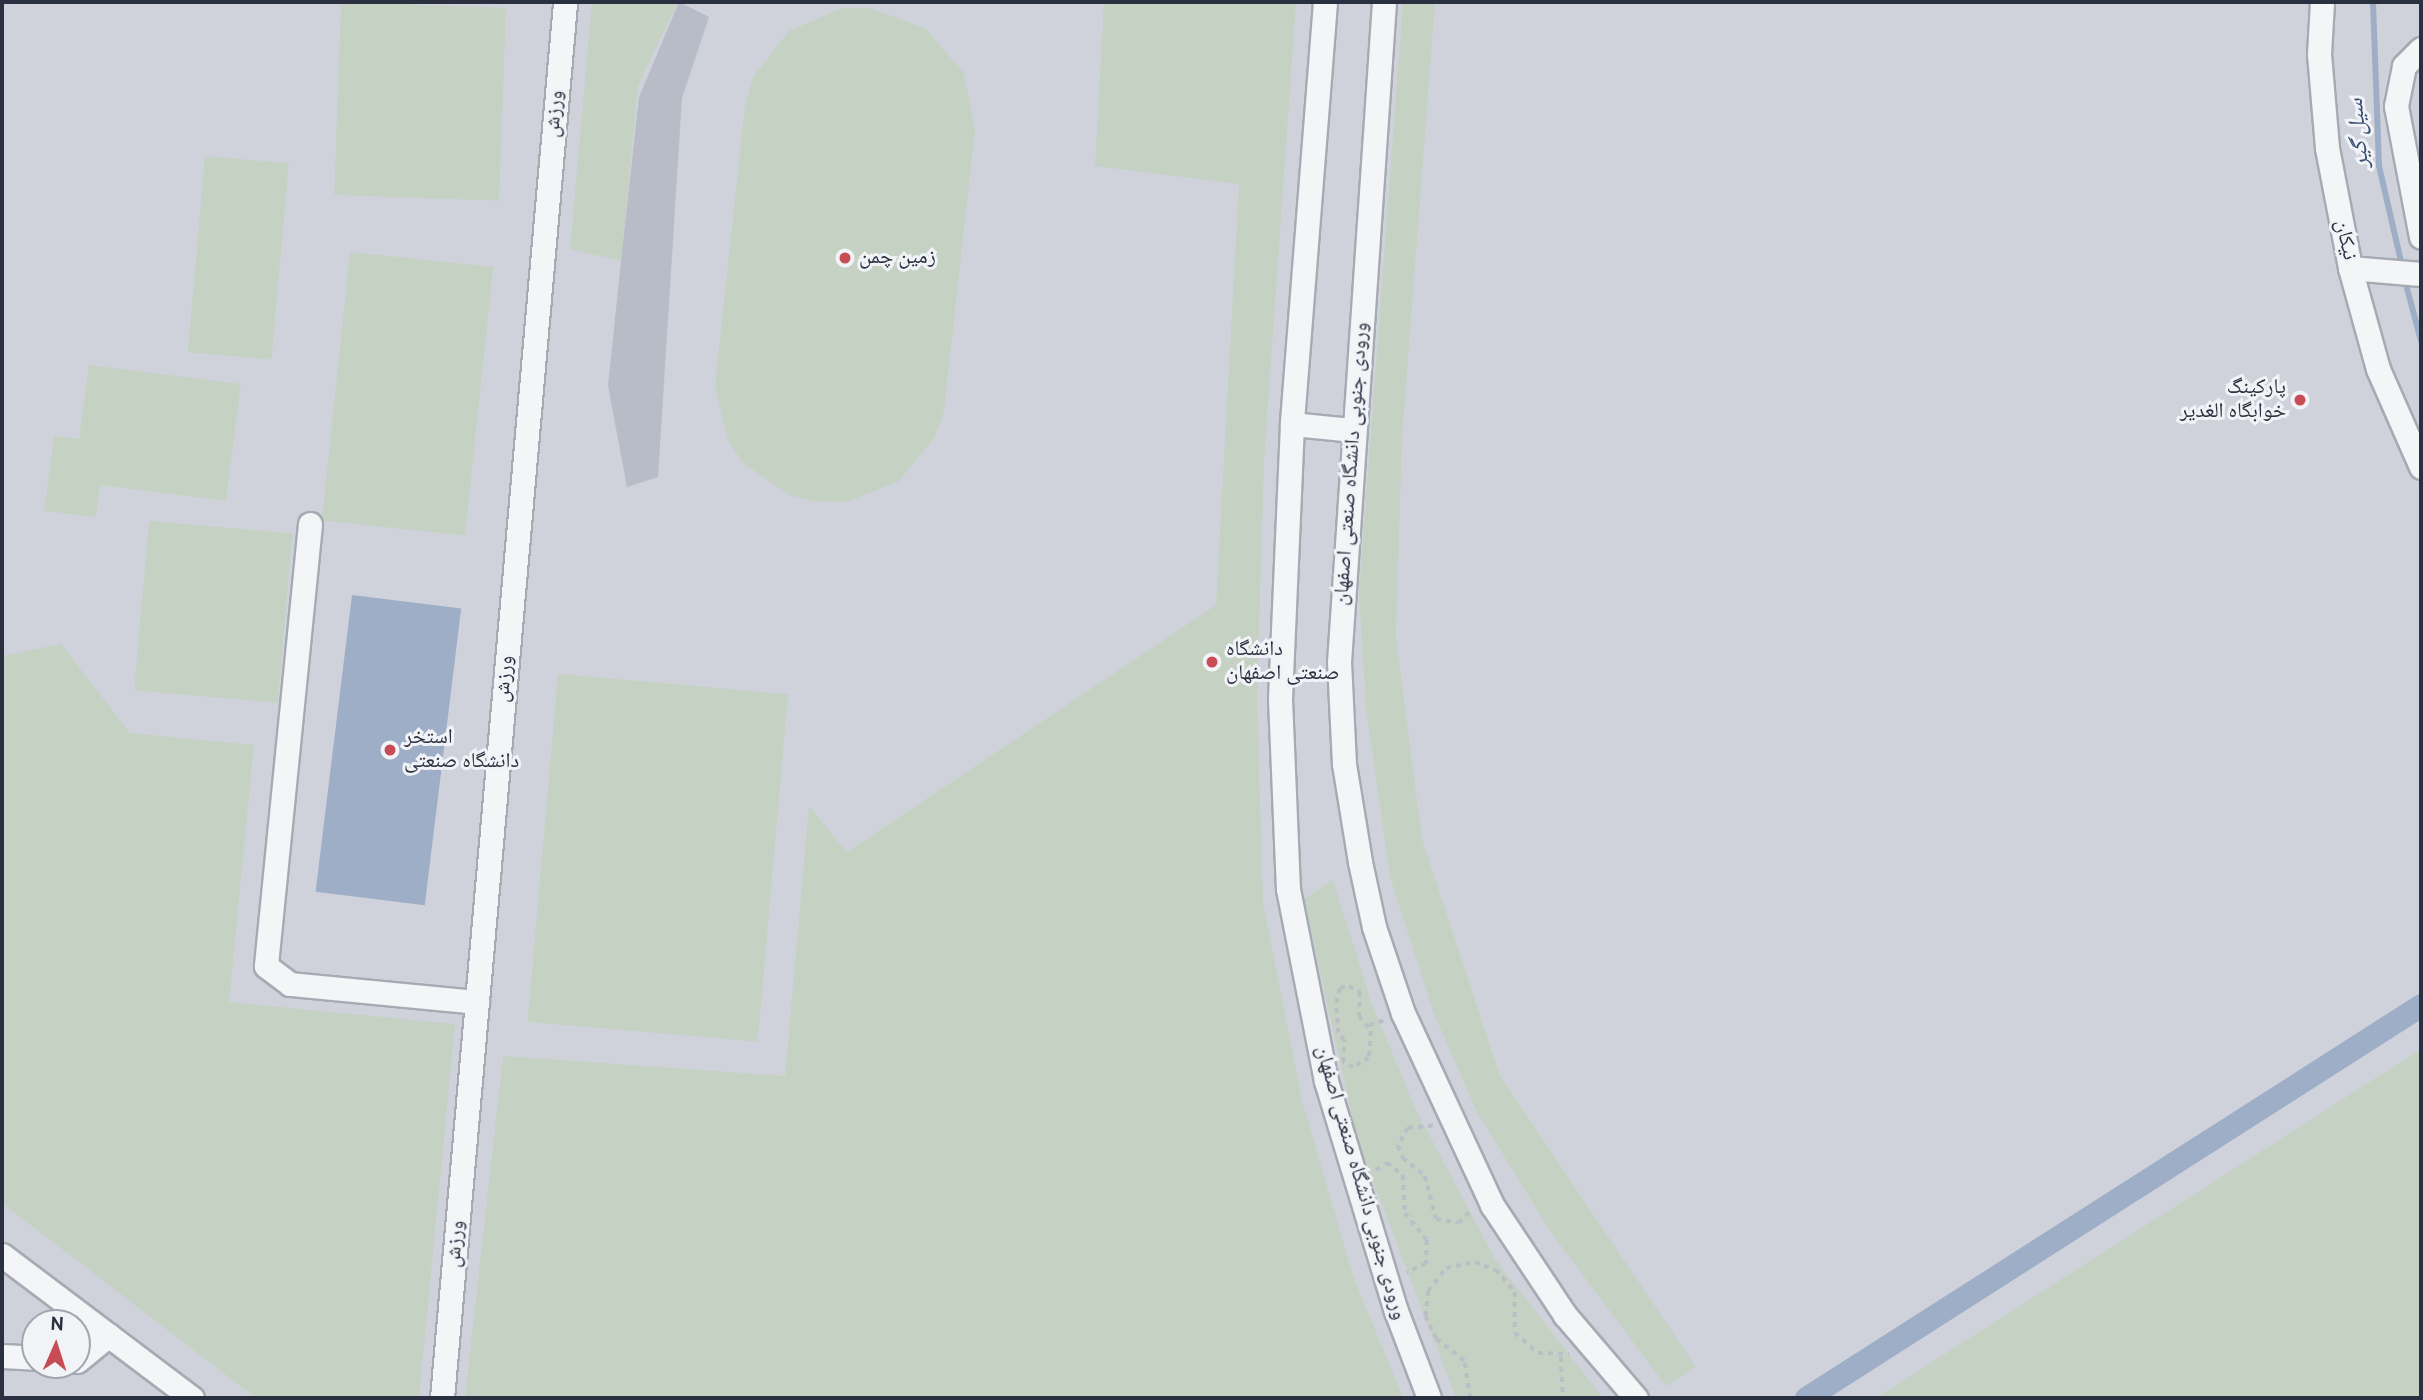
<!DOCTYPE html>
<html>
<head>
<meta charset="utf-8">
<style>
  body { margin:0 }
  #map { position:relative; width:2423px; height:1400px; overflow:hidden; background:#e1e3e9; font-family:Overpass,"Noto Naskh Arabic",sans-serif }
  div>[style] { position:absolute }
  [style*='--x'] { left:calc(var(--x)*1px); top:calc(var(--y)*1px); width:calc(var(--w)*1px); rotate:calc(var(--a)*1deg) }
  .built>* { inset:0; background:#cfd2db }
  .green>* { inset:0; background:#c5d2c3; transform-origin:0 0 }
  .water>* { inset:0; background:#9eaec7; transform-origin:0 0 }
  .stream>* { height:6px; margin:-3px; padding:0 3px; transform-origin:3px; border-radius:3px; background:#9eaec7 }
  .canal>* { height:23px; margin:-11.5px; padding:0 11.5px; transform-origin:11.5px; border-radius:11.5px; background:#9eaec7 }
  .building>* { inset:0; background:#b8bcc6 }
  .path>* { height:3.5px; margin-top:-1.75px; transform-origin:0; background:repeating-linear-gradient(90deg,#bbbec4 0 5px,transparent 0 10px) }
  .roads { filter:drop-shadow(2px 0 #a6aab3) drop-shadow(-2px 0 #a6aab3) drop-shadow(0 2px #a6aab3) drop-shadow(0 -2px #a6aab3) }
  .minor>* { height:23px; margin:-11.5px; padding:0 11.5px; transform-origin:11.5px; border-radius:11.5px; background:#f4f5f7 }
  .dots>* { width:19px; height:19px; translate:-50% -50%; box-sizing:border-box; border:4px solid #f1f3f7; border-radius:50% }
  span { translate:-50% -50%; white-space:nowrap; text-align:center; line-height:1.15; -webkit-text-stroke:6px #f1f3f7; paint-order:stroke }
  .street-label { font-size:21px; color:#2a3040 }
  .poi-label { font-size:21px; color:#2a3040 }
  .left { translate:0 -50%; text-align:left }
  .right { translate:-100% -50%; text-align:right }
  .water-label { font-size:23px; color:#364c72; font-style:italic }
  .frame { position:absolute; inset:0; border:4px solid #2a3040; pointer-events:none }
  .north { position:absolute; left:21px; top:1309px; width:70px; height:70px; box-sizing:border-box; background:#f1f3f7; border:2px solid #a1a5ae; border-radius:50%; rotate:3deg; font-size:19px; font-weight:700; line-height:28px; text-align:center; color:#2a3040 }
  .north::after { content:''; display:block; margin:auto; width:24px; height:32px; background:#c84c55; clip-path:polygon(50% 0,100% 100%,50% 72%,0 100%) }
</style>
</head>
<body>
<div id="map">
  <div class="built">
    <div style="clip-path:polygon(evenodd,2px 2px,2421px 2px,2421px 1398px,2px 1398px,2px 2px,35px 1323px,77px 1323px,77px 1365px,35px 1365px,35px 1323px)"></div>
  </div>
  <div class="green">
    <div style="left:341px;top:2px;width:165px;height:193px;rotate:2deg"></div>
    <div style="clip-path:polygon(592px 2px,678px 2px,638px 85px,621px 261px,570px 249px)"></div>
    <div style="clip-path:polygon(1104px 2px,1296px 2px,1264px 463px,1257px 696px,1263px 902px,1302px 1100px,1353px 1276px,1403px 1398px,465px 1398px,503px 1056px,785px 1076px,809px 806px,847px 852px,1216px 605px,1239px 184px,1095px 166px)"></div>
    <div style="clip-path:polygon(1403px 2px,1435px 2px,1402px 439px,1396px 636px,1422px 839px,1500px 1076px,1696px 1367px,1666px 1386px,1550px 1231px,1477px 1112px,1434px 1014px,1390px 877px,1366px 709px,1359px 593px)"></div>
    <div style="clip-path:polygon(842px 8px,871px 8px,926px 29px,964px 73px,975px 130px,944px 411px,935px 437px,899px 481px,847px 502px,819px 502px,791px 496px,744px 464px,728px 441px,715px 386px,745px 105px,753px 77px,789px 31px)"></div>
    <div style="left:205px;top:156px;width:84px;height:197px;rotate:5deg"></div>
    <div style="left:350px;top:252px;width:144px;height:270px;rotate:6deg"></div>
    <div style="clip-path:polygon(89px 365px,241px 384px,226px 501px,100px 485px,96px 517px,44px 511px,54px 436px,79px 439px)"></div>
    <div style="left:149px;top:521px;width:144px;height:170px;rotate:5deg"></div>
    <div style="clip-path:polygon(61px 644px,130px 733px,254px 745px,229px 1002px,455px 1024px,419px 1398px,256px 1398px,2px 1203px,2px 656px)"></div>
    <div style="left:558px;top:674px;width:231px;height:349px;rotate:5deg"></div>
    <div style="clip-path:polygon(1333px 880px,1371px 1001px,1414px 1106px,1495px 1259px,1603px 1398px,1456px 1398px,1357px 1139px,1304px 899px)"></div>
    <div style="clip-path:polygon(2421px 1049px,2421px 1398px,1876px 1398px)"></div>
  </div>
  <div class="water">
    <div style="left:352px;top:595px;width:110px;height:299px;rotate:7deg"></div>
  </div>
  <div class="stream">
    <div style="--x:2373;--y:2;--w:164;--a:87.9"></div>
    <div style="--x:2379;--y:166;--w:103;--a:77"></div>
    <div style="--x:2404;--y:277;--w:66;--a:75.1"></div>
  </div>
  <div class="canal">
    <div style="--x:1806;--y:1398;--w:730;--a:-32.58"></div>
  </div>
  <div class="building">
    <div style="clip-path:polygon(679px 2px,709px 17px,682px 98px,658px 477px,627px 487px,608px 386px,621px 261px,639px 97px)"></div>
  </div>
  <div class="path">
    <div style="--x:1349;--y:986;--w:13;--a:29"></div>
    <div style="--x:1360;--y:992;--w:24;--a:92"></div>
    <div style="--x:1359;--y:1016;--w:19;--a:51"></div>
    <div style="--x:1371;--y:1031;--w:27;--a:94"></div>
    <div style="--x:1369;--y:1058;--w:19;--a:148"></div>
    <div style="--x:1353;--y:1068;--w:12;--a:-149"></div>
    <div style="--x:1343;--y:1062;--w:22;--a:-87"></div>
    <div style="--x:1344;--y:1040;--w:9;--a:-131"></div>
    <div style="--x:1338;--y:1033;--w:30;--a:-94"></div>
    <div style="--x:1336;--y:1003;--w:16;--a:-75"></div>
    <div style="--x:1340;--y:988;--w:9;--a:-13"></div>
    <div style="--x:1369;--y:1025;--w:16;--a:-18"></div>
    <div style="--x:1433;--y:1126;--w:25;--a:175"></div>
    <div style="--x:1408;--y:1128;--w:21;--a:119"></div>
    <div style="--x:1398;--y:1146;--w:13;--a:67"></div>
    <div style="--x:1403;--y:1158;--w:28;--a:39"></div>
    <div style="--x:1425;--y:1176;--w:44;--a:75.7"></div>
    <div style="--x:1436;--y:1219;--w:22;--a:10"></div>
    <div style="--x:1458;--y:1223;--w:19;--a:-43"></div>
    <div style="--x:1376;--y:1170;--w:13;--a:-32"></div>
    <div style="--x:1387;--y:1163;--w:20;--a:37"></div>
    <div style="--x:1403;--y:1175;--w:38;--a:87"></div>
    <div style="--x:1405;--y:1213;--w:35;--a:51"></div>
    <div style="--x:1427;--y:1240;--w:24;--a:92"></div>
    <div style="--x:1426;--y:1264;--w:21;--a:155"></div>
    <div style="--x:1561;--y:1357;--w:41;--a:87.2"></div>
    <div style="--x:1470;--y:1398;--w:37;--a:-99"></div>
    <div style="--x:1464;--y:1361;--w:36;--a:-142"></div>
    <div style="--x:1436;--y:1339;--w:25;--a:-116"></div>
    <div style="--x:1425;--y:1316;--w:25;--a:-83"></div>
    <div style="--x:1428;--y:1291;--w:29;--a:-52"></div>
    <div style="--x:1446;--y:1268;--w:30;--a:-12"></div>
    <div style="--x:1475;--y:1262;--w:22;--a:21"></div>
    <div style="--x:1496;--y:1270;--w:29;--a:49"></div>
    <div style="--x:1515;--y:1292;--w:41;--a:90"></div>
    <div style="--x:1515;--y:1333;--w:30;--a:41"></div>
    <div style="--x:1538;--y:1353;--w:31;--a:2"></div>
  </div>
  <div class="roads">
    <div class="minor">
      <div style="--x:1325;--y:2;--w:423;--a:94.5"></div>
      <div style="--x:1292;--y:424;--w:275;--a:92.5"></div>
      <div style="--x:1280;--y:699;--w:190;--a:87.6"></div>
      <div style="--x:1288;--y:889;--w:196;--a:78.8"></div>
      <div style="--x:1326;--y:1081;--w:240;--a:73.1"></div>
      <div style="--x:1396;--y:1311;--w:93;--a:69.2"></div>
      <div style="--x:1384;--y:2;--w:662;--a:93.9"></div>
      <div style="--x:1339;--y:662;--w:102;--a:87.2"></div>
      <div style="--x:1344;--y:764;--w:99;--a:80.7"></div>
      <div style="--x:1360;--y:862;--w:66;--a:77.8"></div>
      <div style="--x:1374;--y:927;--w:91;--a:71.4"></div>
      <div style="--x:1403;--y:1013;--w:212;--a:65.1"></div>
      <div style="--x:1492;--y:1205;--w:132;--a:56.4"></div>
      <div style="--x:1565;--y:1315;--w:109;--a:49.5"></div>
      <div style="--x:2322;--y:2;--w:52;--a:93.3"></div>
      <div style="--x:2319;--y:54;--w:94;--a:85.1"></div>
      <div style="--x:2327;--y:148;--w:122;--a:79.1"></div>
      <div style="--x:2350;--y:268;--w:105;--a:74.5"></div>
      <div style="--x:2378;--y:369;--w:107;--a:66.3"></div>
      <div style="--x:2421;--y:49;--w:24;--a:135"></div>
      <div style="--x:2404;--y:66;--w:41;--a:101.3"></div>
      <div style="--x:2396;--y:106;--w:133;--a:79.2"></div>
      <div style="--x:2350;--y:268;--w:71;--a:4.8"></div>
      <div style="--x:1292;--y:424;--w:61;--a:5.6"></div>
      <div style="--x:310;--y:524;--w:444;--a:95.7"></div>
      <div style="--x:266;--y:966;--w:30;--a:37"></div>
      <div style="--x:290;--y:984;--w:188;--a:5.5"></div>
      <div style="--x:2;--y:1255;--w:238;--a:37"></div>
      <div style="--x:2;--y:1356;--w:33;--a:3"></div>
      <div style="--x:77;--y:1361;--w:41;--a:-39.1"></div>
      <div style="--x:442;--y:1398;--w:1401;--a:-84.96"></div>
    </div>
  </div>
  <div class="dots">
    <div style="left:845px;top:258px;background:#c84c55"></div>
    <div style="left:2300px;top:400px;background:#c84c55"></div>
    <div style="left:1212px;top:662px;background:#c84c55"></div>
    <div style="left:390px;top:750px;background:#c84c55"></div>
  </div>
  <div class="street-label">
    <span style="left:555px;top:114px;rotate:-85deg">ورزش</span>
    <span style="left:2345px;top:240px;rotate:78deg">نیکان</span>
    <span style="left:1352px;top:464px;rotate:-86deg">ورودی جنوبی دانشگاه صنعتی اصفهان</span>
    <span style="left:505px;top:679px;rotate:-85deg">ورزش</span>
    <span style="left:1360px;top:1183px;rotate:74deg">ورودی جنوبی دانشگاه صنعتی اصفهان</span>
    <span style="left:456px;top:1244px;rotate:-85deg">ورزش</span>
  </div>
  <div class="poi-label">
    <span class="left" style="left:859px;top:258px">زمین چمن</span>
    <span class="right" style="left:2286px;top:400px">پارکینگ<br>خوابگاه الغدیر</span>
    <span class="left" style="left:1226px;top:662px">دانشگاه<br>صنعتی اصفهان</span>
    <span class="left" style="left:404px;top:750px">استخر<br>دانشگاه صنعتی</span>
  </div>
  <div class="water-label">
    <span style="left:2360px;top:133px;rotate:-95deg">سیل گیر</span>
  </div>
  <div class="frame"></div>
  <div class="north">N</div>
</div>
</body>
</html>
